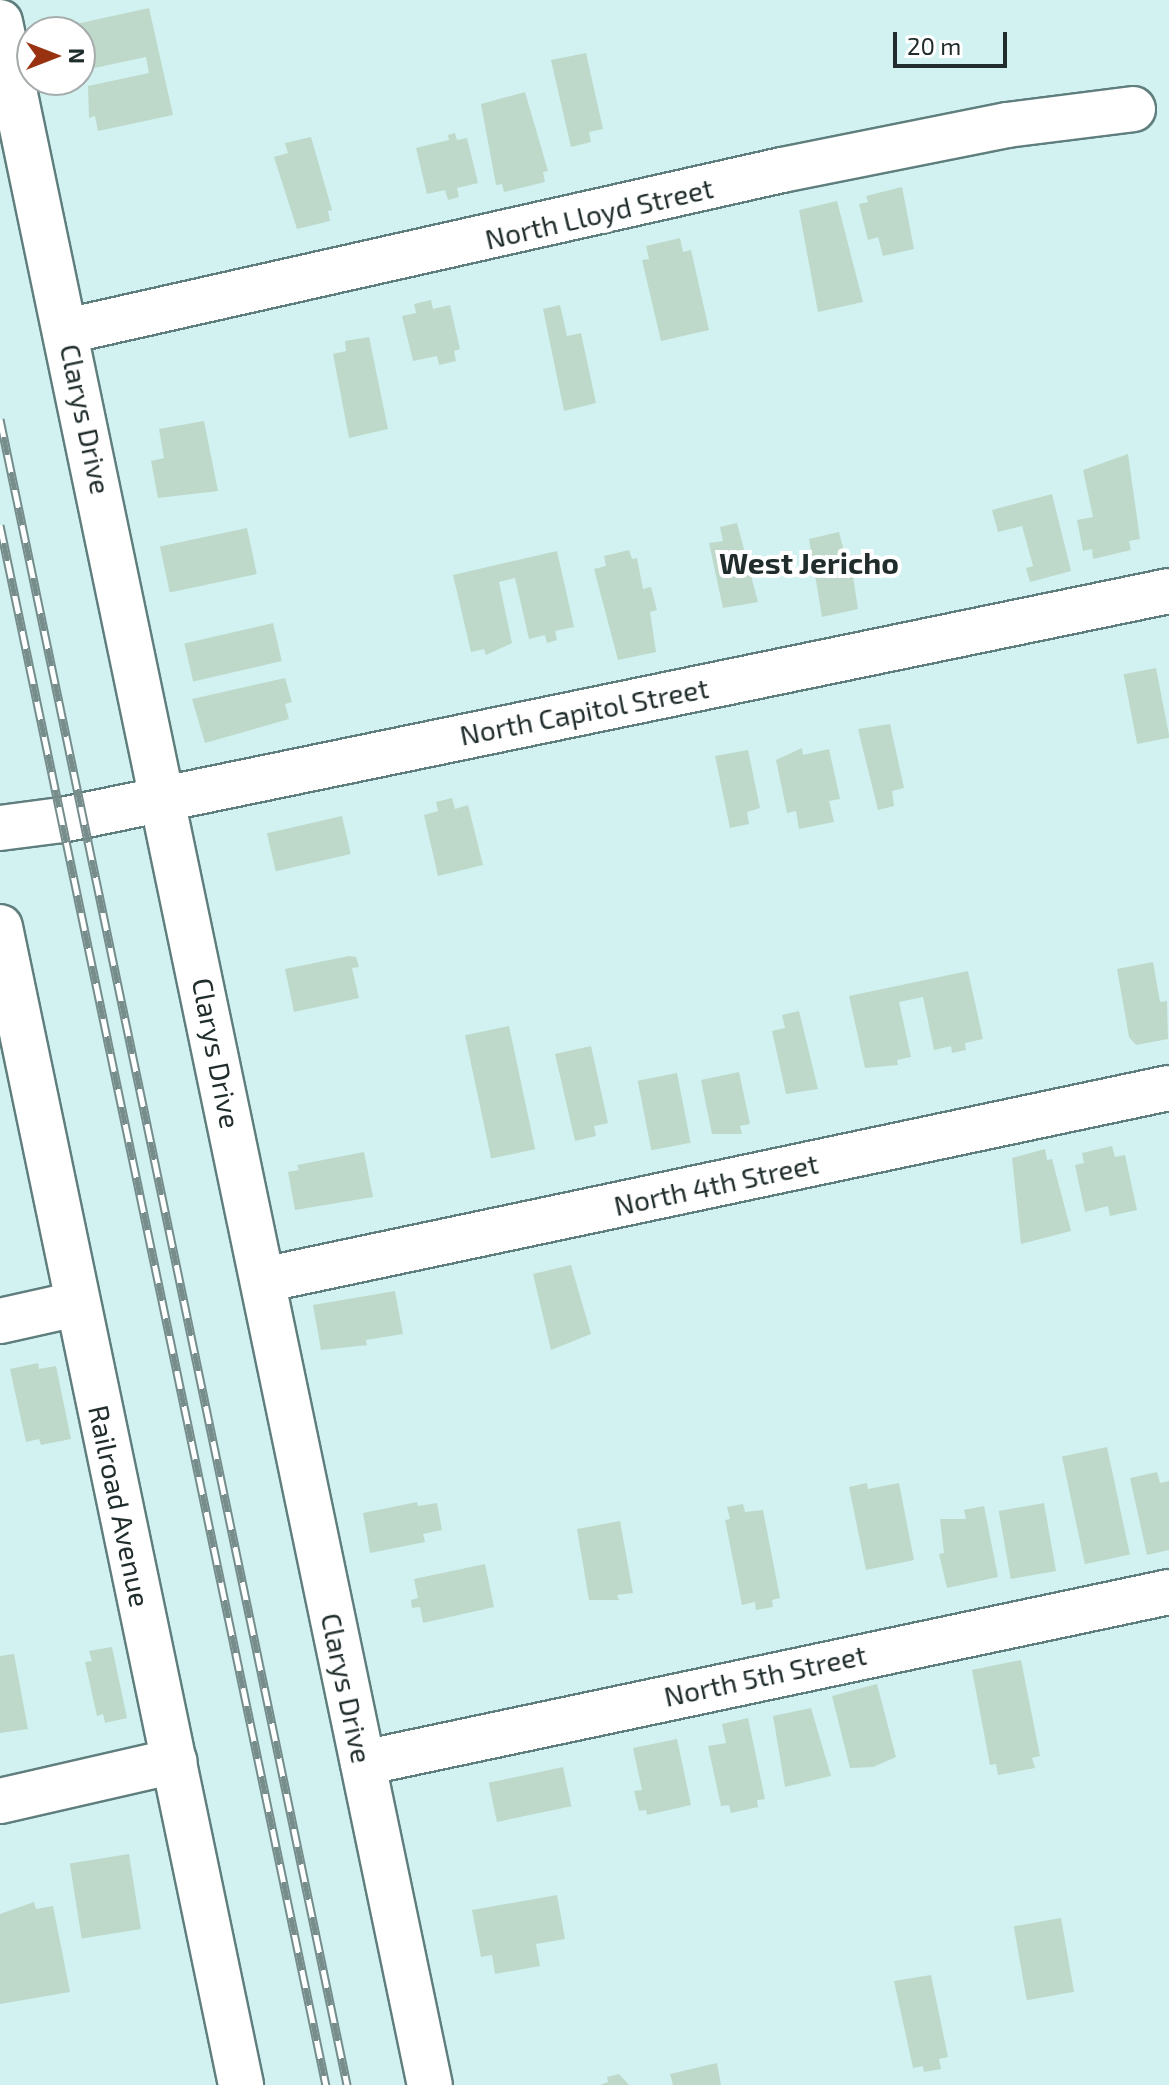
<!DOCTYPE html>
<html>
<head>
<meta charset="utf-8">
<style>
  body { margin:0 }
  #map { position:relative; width:1169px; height:2085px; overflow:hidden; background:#d1f2f1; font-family:"Exo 2",sans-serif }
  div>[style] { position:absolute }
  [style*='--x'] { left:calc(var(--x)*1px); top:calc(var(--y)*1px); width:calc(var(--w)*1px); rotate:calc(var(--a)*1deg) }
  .building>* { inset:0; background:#bed9ca; transform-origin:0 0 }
  .roads { filter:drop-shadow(2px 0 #607e7d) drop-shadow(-2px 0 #607e7d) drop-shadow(0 2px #607e7d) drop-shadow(0 -2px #607e7d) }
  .minor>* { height:44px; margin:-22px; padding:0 22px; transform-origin:22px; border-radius:22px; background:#fff }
  .rail>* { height:9px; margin-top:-4.5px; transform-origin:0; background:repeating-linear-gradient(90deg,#fff 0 18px,#768d8c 0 36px); box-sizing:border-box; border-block:2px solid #768d8c }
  span { translate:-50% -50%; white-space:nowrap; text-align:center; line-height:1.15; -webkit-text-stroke:8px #fff; paint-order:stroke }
  .street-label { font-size:28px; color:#202d2c }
  .neighbourhood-label { font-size:30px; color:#202d2c; font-weight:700 }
  .north { position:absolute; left:16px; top:16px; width:80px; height:80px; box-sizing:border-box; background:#fff; border:2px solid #a6abab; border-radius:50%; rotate:90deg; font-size:22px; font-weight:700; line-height:32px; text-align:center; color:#202d2c }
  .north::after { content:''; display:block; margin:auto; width:28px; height:36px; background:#993211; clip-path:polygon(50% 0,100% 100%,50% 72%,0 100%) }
  .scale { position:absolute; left:893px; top:32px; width:114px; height:36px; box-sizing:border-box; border:4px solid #202d2c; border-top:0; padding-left:10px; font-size:24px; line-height:28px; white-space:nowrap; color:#202d2c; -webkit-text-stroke:6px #fff; paint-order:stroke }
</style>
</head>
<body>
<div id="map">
  <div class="building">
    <div style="clip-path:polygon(149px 8px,173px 115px,98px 131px,95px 116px,89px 118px,88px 86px,149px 73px,146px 57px,85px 70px,76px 24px)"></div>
    <div style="clip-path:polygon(586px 53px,603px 129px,589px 132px,591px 142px,571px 147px,551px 60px)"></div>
    <div style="clip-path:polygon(525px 92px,548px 171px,543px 172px,545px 182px,504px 192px,502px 184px,496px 185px,481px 104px)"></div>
    <div style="clip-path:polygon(455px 133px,457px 140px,467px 138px,478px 183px,457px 188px,459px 197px,448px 200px,445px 190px,427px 194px,416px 148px,449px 140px,448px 135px)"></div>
    <div style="clip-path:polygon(311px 137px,332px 210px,328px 211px,330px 221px,297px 229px,274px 157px,288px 153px,285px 143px)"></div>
    <div style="clip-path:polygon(902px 187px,914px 249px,883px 256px,878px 237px,868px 240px,859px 204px,868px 202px,866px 196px)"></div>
    <div style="clip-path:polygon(837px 201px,863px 302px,818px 312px,799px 210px)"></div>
    <div style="clip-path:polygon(680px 238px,683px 252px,691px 250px,709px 330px,661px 341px,642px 260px,649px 259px,646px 246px)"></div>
    <div style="clip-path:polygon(431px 300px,433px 309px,450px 305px,460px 349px,454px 351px,456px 361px,439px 365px,437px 356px,413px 361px,402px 316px,416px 313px,414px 304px)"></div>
    <div style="clip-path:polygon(560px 305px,567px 336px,581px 333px,596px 403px,564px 411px,543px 309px)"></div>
    <div style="clip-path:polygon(369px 337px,388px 429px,349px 438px,333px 354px,346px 351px,345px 341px)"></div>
    <div style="clip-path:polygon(204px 421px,218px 491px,158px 498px,151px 461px,164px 458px,159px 429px)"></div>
    <div style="clip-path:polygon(1128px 454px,1140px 539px,1129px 541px,1131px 550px,1093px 559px,1092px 549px,1083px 551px,1077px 520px,1093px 517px,1083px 470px)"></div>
    <div style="clip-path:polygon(1052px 494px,1071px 571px,1030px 582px,1026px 568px,1033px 566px,1022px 526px,998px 532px,992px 510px)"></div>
    <div style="clip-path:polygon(737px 523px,758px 602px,723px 608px,709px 543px,723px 541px,720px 527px)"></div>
    <div style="left:247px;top:528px;width:47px;height:89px;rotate:78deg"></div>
    <div style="clip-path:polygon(839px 532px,844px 551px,849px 550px,858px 609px,822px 617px,809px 539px)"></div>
    <div style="clip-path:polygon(629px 550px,632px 559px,637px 558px,643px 589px,651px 587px,657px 610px,650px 612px,656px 652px,618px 660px,594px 569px,606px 566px,604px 556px)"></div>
    <div style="clip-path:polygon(557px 551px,574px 627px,555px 631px,557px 640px,547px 643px,545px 635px,529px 639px,515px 578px,499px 582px,512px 643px,486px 655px,484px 649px,471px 652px,453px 575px)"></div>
    <div style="left:273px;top:623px;width:39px;height:91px;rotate:77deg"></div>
    <div style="left:1156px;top:668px;width:71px;height:33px;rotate:79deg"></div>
    <div style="clip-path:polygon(285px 678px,292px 702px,285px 704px,289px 719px,205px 743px,192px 699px)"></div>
    <div style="clip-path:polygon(890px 724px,904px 788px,892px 791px,894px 806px,878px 810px,858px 729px)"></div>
    <div style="clip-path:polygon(802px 748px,803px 755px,829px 749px,840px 799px,829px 801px,834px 822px,799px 829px,796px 811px,787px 813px,776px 760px)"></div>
    <div style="clip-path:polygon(748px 750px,760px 808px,747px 812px,749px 824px,730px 828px,715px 756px)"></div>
    <div style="clip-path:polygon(452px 798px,455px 809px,468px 805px,483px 865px,438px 876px,424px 815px,438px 811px,436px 802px)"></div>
    <div style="left:342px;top:816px;width:39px;height:77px;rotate:77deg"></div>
    <div style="clip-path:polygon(349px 956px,356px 957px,359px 967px,352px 968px,359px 998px,294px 1012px,285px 969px)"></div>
    <div style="clip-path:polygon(1153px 962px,1160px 1002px,1167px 1001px,1168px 1039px,1136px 1045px,1129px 1037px,1117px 969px)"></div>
    <div style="clip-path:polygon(968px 971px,983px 1039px,965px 1043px,966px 1050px,952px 1053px,951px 1046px,934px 1050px,923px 997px,899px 1002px,911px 1057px,897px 1060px,898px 1065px,865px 1068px,849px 996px)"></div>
    <div style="clip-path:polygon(799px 1011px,818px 1089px,786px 1094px,772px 1031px,785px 1028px,782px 1015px)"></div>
    <div style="left:509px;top:1026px;width:126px;height:45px;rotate:78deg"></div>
    <div style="clip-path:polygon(591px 1046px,608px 1123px,594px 1126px,596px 1136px,575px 1141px,555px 1054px)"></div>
    <div style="clip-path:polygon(739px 1072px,750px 1124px,740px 1126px,742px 1134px,712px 1134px,701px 1080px)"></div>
    <div style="left:677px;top:1073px;width:71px;height:40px;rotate:79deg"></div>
    <div style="clip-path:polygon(1112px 1146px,1115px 1157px,1125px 1155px,1137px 1210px,1110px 1216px,1108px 1206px,1085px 1212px,1075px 1165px,1084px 1163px,1082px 1153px)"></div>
    <div style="clip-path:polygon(1045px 1149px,1047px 1160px,1052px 1159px,1071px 1231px,1021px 1244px,1012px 1158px)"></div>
    <div style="clip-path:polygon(364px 1152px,373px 1197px,295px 1210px,288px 1172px,299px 1170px,297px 1165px)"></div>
    <div style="clip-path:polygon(571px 1265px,591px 1334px,551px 1350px,533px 1274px)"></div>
    <div style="clip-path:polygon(395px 1291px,403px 1334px,366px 1340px,367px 1345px,321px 1350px,313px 1305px)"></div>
    <div style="clip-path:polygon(38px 1363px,39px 1369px,56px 1366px,71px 1439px,41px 1445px,39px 1439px,26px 1442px,10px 1369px)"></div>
    <div style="left:1107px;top:1447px;width:110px;height:46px;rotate:78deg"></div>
    <div style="clip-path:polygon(1157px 1472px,1160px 1483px,1169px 1481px,1169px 1550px,1147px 1555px,1130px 1478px)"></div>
    <div style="clip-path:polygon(867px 1483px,868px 1489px,899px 1483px,914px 1560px,866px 1570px,849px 1487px)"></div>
    <div style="clip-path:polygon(417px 1502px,418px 1506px,437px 1503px,442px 1530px,423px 1534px,425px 1542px,370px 1553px,363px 1513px)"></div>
    <div style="left:1044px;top:1503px;width:69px;height:46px;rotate:80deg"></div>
    <div style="clip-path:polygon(743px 1504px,745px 1512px,763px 1510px,780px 1598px,772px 1600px,773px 1607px,756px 1610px,755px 1602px,742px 1605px,725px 1520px,730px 1519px,727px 1507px)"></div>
    <div style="clip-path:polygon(984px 1506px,998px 1577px,947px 1588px,939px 1554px,944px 1553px,940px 1519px,966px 1519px,964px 1510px)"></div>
    <div style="clip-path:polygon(620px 1521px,633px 1593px,617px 1595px,619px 1600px,589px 1600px,577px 1529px)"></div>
    <div style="clip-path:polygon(485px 1564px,494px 1607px,423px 1623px,420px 1607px,412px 1608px,411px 1600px,418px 1598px,414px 1579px)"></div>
    <div style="clip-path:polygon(112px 1647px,127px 1718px,105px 1723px,103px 1714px,97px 1716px,85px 1662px,92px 1661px,89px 1651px)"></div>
    <div style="clip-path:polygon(14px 1654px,28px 1729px,0 1733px,0 1656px)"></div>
    <div style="clip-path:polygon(1021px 1660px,1040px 1756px,1032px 1758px,1035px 1768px,998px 1775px,996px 1764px,990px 1765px,972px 1670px)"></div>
    <div style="clip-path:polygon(877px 1684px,896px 1757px,873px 1767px,850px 1768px,832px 1696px)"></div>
    <div style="clip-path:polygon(811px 1708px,831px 1776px,785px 1787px,773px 1716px)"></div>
    <div style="clip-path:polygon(748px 1718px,765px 1799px,757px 1800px,758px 1807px,731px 1813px,729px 1805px,721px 1806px,708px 1746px,726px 1743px,722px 1724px)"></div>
    <div style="clip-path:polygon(677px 1739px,691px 1805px,647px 1815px,646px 1810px,639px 1811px,634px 1791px,642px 1790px,633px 1748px)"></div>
    <div style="left:563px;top:1767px;width:40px;height:76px;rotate:78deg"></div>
    <div style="left:129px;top:1854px;width:76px;height:60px;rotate:81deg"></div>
    <div style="clip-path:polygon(557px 1895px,565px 1939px,536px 1944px,540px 1966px,495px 1974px,492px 1955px,481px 1957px,472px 1910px)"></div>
    <div style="clip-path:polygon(34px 1902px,36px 1909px,53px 1906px,70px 1992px,0 2004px,0 1914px)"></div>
    <div style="left:1061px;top:1918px;width:75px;height:48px;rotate:80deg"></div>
    <div style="clip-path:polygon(931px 1975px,948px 2057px,939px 2059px,941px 2069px,924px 2072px,923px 2066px,913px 2068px,894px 1981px)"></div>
    <div style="clip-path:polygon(717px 2063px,721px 2085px,673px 2085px,670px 2074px)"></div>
    <div style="clip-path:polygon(619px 2074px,629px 2085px,600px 2085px,608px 2082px,607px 2077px)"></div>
  </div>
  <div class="roads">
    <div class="minor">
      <div style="--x:0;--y:22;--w:2107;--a:78.23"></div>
      <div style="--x:67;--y:331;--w:733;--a:-12.69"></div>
      <div style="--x:782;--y:170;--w:229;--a:-11.3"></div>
      <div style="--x:1007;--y:125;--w:127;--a:-7.2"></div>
      <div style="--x:0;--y:828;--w:63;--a:-7.4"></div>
      <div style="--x:62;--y:820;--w:1130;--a:-11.69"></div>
      <div style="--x:0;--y:927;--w:1183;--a:78.24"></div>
      <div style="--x:263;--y:1280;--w:926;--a:-11.97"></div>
      <div style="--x:0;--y:1321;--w:78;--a:-12.6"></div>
      <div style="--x:363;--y:1763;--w:824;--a:-11.98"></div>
      <div style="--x:0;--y:1801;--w:179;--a:-12.9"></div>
    </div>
  </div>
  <div class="rail">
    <div style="--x:0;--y:419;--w:1702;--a:78.23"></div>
    <div style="--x:0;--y:525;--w:1594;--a:78.2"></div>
  </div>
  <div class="street-label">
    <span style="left:599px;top:213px;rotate:-13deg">North Lloyd Street</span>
    <span style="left:86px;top:419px;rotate:78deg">Clarys Drive</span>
    <span style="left:584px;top:711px;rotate:-11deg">North Capitol Street</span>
    <span style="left:217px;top:1053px;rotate:79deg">Clarys Drive</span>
    <span style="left:716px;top:1184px;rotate:-12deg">North 4th Street</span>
    <span style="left:120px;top:1506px;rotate:78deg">Railroad Avenue</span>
    <span style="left:765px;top:1675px;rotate:-12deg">North 5th Street</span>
    <span style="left:347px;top:1688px;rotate:78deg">Clarys Drive</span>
  </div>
  <div class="neighbourhood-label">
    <span style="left:809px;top:562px">West Jericho</span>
  </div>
  <div class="north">N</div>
  <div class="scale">20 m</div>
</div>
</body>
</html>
